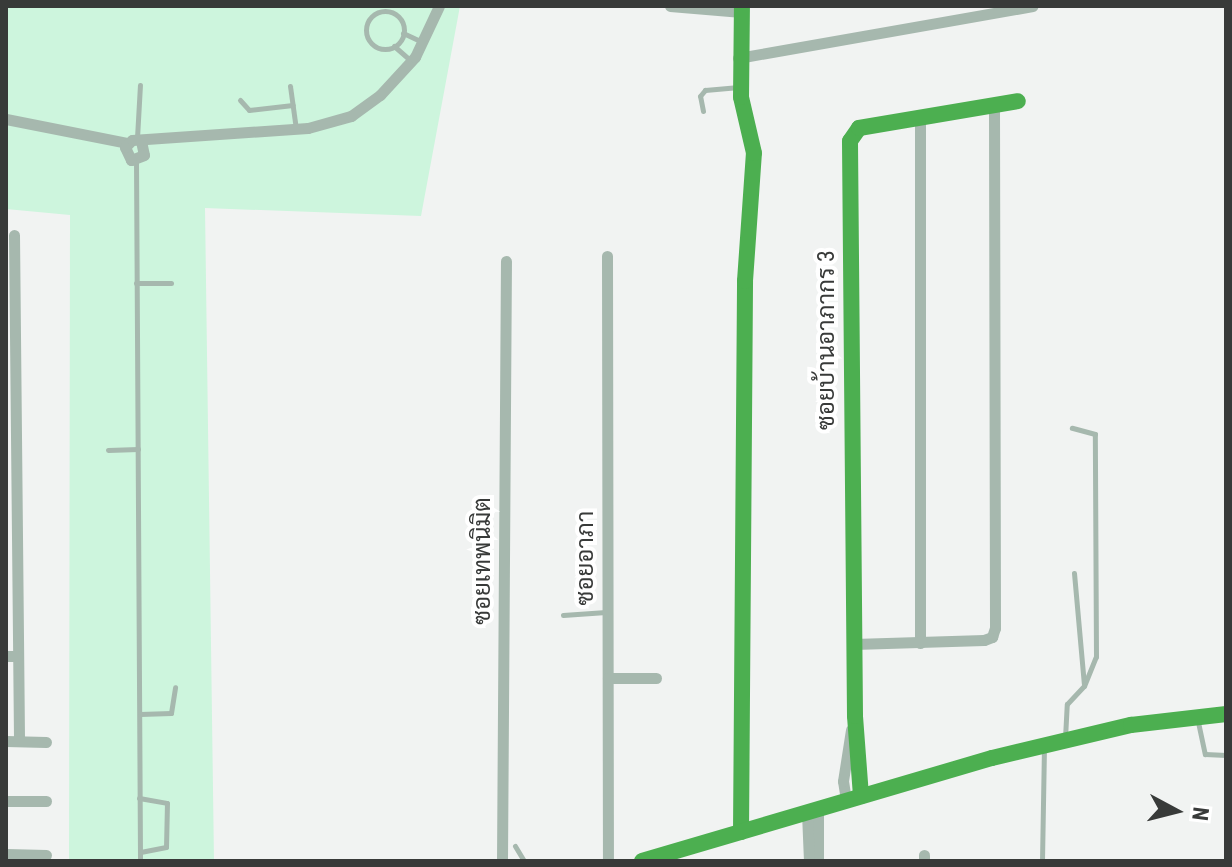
<!DOCTYPE html>
<html>
<head>
<meta charset="utf-8">
<style>
  body { margin:0 }
  #map { position:relative; width:1232px; height:867px; overflow:hidden; background:#f1f3f2; font-family:"Roboto Condensed",Sarabun,sans-serif }
  div>[style] { position:absolute }
  [style*='--x'] { left:calc(var(--x)*1px); top:calc(var(--y)*1px); width:calc(var(--w)*1px); rotate:calc(var(--a)*1deg) }
  .green>* { inset:0; background:#cdf5dd }
  .lane>* { height:5px; margin:-2.5px; padding:0 2.5px; transform-origin:2.5px; border-radius:2.5px; background:#a6b8ae }
  .lane>.ring { margin:-2.5px; padding:0; box-sizing:content-box; background:none; border:5px solid #a6b8ae; border-radius:50% }
  .street>* { height:11px; margin:-5.5px; padding:0 5.5px; transform-origin:5.5px; border-radius:5.5px; background:#a6b8ae }
  .fast>* { height:16px; margin:-8px; padding:0 8px; transform-origin:8px; border-radius:8px; background:#4caf50 }
  span { translate:-50% -50%; white-space:nowrap; text-align:center; line-height:1.15; -webkit-text-stroke:8px #fff; paint-order:stroke }
  .street-label { font-size:24px; color:#383a39 }
  .frame { position:absolute; inset:0; border:8px solid #383a39; pointer-events:none }
  .north { position:absolute; left:1136px; top:771px; width:80px; height:80px; -webkit-text-stroke:6px #fff; paint-order:stroke; rotate:97deg; font-size:22px; font-weight:700; line-height:32px; text-align:center; color:#383a39 }
  .north::after { content:''; display:block; margin:auto; width:28px; height:36px; background:#383a39; clip-path:polygon(50% 0,100% 100%,50% 72%,0 100%) }
</style>
</head>
<body>
<div id="map">
  <div class="green">
    <div style="clip-path:polygon(6px 6px,460px 6px,421px 216px,205px 208px,214px 861px,69px 861px,70px 215px,6px 209px)"></div>
  </div>
  <div class="lane">
    <div class="ring" style="left:366px;top:11px;width:33px;height:33px"></div>
    <div style="--x:403;--y:33;--w:19;--a:25"></div>
    <div style="--x:394;--y:46;--w:21;--a:41"></div>
    <div style="--x:290;--y:86;--w:43;--a:82.1"></div>
    <div style="--x:240;--y:100;--w:13;--a:48"></div>
    <div style="--x:249;--y:110;--w:44;--a:-6.5"></div>
    <div style="--x:703;--y:111;--w:15;--a:-101"></div>
    <div style="--x:700;--y:96;--w:8;--a:-50"></div>
    <div style="--x:705;--y:90;--w:34;--a:-5"></div>
    <div style="--x:137;--y:138;--w:53;--a:-86.8"></div>
    <div style="--x:136;--y:161;--w:700;--a:89.67"></div>
    <div style="--x:136;--y:283;--w:35;--a:0"></div>
    <div style="--x:108;--y:450;--w:30;--a:-2"></div>
    <div style="--x:1074;--y:573;--w:111;--a:84.9"></div>
    <div style="--x:563;--y:615;--w:43;--a:-4"></div>
    <div style="--x:140;--y:714;--w:31;--a:-2"></div>
    <div style="--x:171;--y:713;--w:26;--a:-81"></div>
    <div style="--x:1198;--y:722;--w:33;--a:78"></div>
    <div style="--x:1205;--y:754;--w:21;--a:3"></div>
    <div style="--x:1065;--y:738;--w:34;--a:-87"></div>
    <div style="--x:1067;--y:704;--w:25;--a:-47"></div>
    <div style="--x:1084;--y:686;--w:31;--a:-68"></div>
    <div style="--x:1096;--y:657;--w:223;--a:-90.3"></div>
    <div style="--x:1095;--y:434;--w:24;--a:-165"></div>
    <div style="--x:139;--y:798;--w:28;--a:10"></div>
    <div style="--x:167;--y:803;--w:44;--a:91.3"></div>
    <div style="--x:166;--y:847;--w:26;--a:169"></div>
    <div style="--x:515;--y:846;--w:17;--a:59"></div>
    <div style="--x:1042;--y:861;--w:111;--a:-89"></div>
  </div>
  <div class="street">
    <div style="--x:670;--y:6;--w:72;--a:4.8"></div>
    <div style="--x:738;--y:58;--w:299;--a:-10"></div>
    <div style="--x:6;--y:119;--w:123;--a:11.2"></div>
    <div style="--x:920;--y:119;--w:524;--a:90"></div>
    <div style="--x:141;--y:141;--w:14;--a:78"></div>
    <div style="--x:144;--y:155;--w:14;--a:159"></div>
    <div style="--x:131;--y:160;--w:14;--a:-115"></div>
    <div style="--x:125;--y:147;--w:10;--a:-45"></div>
    <div style="--x:132;--y:140;--w:176;--a:-3.9"></div>
    <div style="--x:308;--y:128;--w:45;--a:-15.6"></div>
    <div style="--x:351;--y:116;--w:36;--a:-36"></div>
    <div style="--x:380;--y:95;--w:52;--a:-47.4"></div>
    <div style="--x:415;--y:57;--w:56;--a:-64.8"></div>
    <div style="--x:14;--y:235;--w:505;--a:89.43"></div>
    <div style="--x:607;--y:256;--w:605;--a:89.91"></div>
    <div style="--x:854;--y:644;--w:130;--a:-1.8"></div>
    <div style="--x:984;--y:640;--w:9;--a:-21"></div>
    <div style="--x:992;--y:637;--w:9;--a:-72"></div>
    <div style="--x:995;--y:628;--w:522;--a:-90.11"></div>
    <div style="--x:6;--y:656;--w:12;--a:0"></div>
    <div style="--x:608;--y:678;--w:48;--a:0"></div>
    <div style="--x:6;--y:741;--w:40;--a:1.4"></div>
    <div style="--x:846;--y:800;--w:19;--a:-99"></div>
    <div style="--x:843;--y:781;--w:52;--a:-81.1"></div>
    <div style="--x:6;--y:801;--w:40;--a:0"></div>
    <div style="--x:818;--y:809;--w:52;--a:90"></div>
    <div style="--x:807;--y:813;--w:48;--a:87.6"></div>
    <div style="--x:6;--y:854;--w:40;--a:1.4"></div>
    <div style="--x:502;--y:861;--w:600;--a:-89.62"></div>
    <div style="--x:924;--y:861;--w:6;--a:-90"></div>
  </div>
  <div class="fast">
    <div style="--x:861;--y:796;--w:80;--a:-94.3"></div>
    <div style="--x:855;--y:716;--w:575;--a:-90.5"></div>
    <div style="--x:850;--y:141;--w:16;--a:-55"></div>
    <div style="--x:859;--y:128;--w:161;--a:-9.6"></div>
    <div style="--x:741;--y:832;--w:551;--a:-89.58"></div>
    <div style="--x:745;--y:281;--w:128;--a:-86"></div>
    <div style="--x:754;--y:153;--w:57;--a:-103.1"></div>
    <div style="--x:741;--y:97;--w:91;--a:-89.4"></div>
    <div style="--x:642;--y:861;--w:365;--a:-16.4"></div>
    <div style="--x:992;--y:758;--w:143;--a:-13.4"></div>
    <div style="--x:1131;--y:725;--w:96;--a:-6.6"></div>
  </div>
  <div class="street-label">
    <span style="left:827px;top:340px;rotate:-90deg">ซอยบ้านอาภากร 3</span>
    <span style="left:586px;top:558px;rotate:-90deg">ซอยอาภา</span>
    <span style="left:483px;top:561px;rotate:-90deg">ซอยเทพนิมิต</span>
  </div>
  <div class="frame"></div>
  <div class="north">N</div>
</div>
</body>
</html>
